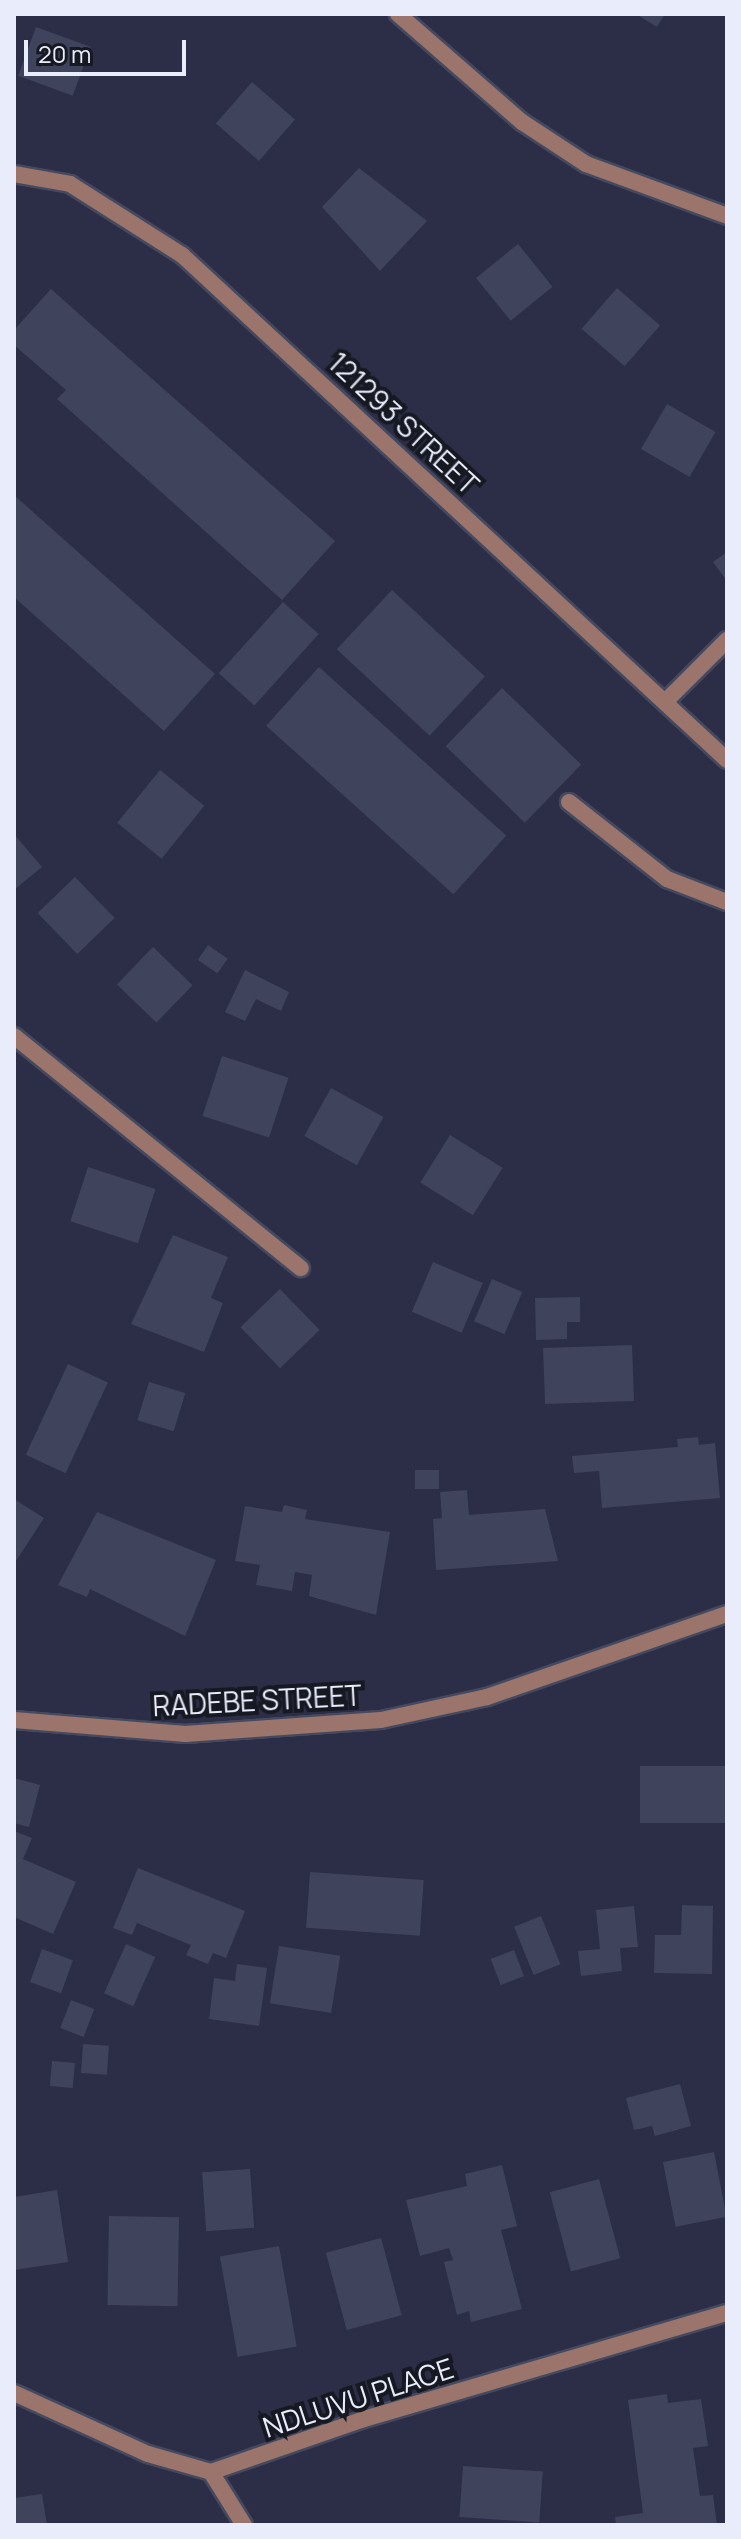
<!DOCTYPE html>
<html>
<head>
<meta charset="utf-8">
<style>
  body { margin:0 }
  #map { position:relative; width:741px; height:2539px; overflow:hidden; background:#2b2e46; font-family:Manrope,sans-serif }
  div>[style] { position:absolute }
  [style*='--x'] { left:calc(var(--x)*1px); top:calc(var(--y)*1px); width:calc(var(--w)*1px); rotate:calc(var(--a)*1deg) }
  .building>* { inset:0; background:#3f435c; transform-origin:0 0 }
  .roads { filter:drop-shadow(2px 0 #45495f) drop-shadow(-2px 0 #45495f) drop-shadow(0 2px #45495f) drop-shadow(0 -2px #45495f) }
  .service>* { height:16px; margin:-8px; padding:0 8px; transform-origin:8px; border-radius:8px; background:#9b756b }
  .minor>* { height:16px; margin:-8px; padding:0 8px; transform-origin:8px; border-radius:8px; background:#9b756b }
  span { translate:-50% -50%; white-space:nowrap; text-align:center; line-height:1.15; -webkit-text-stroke:8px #161822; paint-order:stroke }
  .street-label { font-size:28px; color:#e8ecfb }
  .frame { position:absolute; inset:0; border:16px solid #e8ecfb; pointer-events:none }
  .scale { position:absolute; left:24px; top:40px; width:162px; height:36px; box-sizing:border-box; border:4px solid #e8ecfb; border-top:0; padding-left:10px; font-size:24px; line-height:28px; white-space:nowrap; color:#e8ecfb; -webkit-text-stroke:6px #161822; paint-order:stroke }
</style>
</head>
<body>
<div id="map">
  <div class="building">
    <div style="clip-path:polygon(636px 14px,665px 14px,657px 27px)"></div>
    <div style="left:36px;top:27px;width:58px;height:52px;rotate:20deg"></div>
    <div style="left:252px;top:82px;width:57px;height:55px;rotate:41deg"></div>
    <div style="clip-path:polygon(359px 168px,427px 221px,380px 271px,322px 207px)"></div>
    <div style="left:518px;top:244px;width:55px;height:54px;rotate:51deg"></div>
    <div style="left:617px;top:288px;width:57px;height:54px;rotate:41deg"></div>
    <div style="clip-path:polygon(51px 289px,335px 541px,282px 600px,57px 399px,66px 390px,14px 345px,14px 330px)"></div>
    <div style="left:667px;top:404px;width:56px;height:52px;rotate:30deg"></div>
    <div style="clip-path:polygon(14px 495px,215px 674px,164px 731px,14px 597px)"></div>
    <div style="clip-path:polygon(727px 552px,727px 581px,713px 562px)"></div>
    <div style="left:392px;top:590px;width:127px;height:81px;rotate:43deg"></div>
    <div style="left:283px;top:602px;width:48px;height:96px;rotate:42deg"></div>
    <div style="left:319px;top:667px;width:252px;height:79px;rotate:42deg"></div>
    <div style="left:502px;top:688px;width:110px;height:81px;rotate:44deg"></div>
    <div style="left:160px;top:770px;width:57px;height:68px;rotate:39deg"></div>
    <div style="clip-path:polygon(14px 834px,42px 867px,14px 890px)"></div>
    <div style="left:75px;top:877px;width:57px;height:52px;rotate:46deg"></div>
    <div style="left:208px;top:945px;width:24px;height:18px;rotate:35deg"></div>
    <div style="left:153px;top:947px;width:55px;height:52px;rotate:44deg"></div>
    <div style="clip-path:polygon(245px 970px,289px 992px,281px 1011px,256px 999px,245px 1021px,225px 1012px)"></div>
    <div style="left:222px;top:1056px;width:70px;height:63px;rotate:18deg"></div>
    <div style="left:331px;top:1088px;width:60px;height:55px;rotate:29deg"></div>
    <div style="left:450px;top:1135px;width:62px;height:56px;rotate:32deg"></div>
    <div style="left:88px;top:1167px;width:71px;height:57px;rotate:18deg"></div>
    <div style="clip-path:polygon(173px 1235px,228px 1257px,211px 1298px,223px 1303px,204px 1352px,131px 1324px)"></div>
    <div style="left:433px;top:1262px;width:54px;height:54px;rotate:23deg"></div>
    <div style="left:492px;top:1279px;width:33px;height:46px;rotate:23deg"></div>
    <div style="left:280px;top:1289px;width:57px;height:55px;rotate:46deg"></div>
    <div style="clip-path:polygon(580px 1297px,580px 1322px,567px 1322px,567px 1339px,536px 1340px,535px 1298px)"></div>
    <div style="left:632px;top:1345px;width:56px;height:89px;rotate:88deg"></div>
    <div style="left:68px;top:1364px;width:44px;height:100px;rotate:25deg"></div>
    <div style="left:149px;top:1382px;width:38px;height:40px;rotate:17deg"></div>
    <div style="clip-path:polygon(698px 1437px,699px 1445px,715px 1443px,720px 1498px,602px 1508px,599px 1471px,574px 1473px,572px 1456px,678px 1447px,677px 1439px)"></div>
    <div style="left:439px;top:1470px;width:19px;height:24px;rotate:90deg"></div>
    <div style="clip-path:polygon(467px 1490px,469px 1515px,545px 1509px,558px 1561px,436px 1570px,433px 1519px,442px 1518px,440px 1492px)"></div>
    <div style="clip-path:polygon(14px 1499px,44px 1518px,14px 1564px)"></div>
    <div style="clip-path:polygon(284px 1505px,307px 1510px,305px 1519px,390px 1532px,376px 1615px,309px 1596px,312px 1575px,295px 1572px,292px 1591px,256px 1585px,260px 1565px,235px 1561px,245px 1506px,282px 1512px)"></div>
    <div style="clip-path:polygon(97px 1512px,216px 1560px,185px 1636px,90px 1589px,87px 1597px,58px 1585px)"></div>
    <div style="left:727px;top:1766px;width:57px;height:87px;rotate:90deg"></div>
    <div style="clip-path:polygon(14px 1778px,40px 1785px,29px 1827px,14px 1823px)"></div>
    <div style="clip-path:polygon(14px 1831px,32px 1838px,23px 1859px,76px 1882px,53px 1934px,14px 1917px)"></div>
    <div style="clip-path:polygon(138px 1868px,245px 1911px,226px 1958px,213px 1953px,208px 1964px,186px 1955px,191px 1945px,137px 1923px,132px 1935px,113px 1928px)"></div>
    <div style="left:310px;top:1872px;width:114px;height:56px;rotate:4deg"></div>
    <div style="clip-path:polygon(682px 1905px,713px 1906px,712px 1974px,654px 1973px,655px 1935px,681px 1935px)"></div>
    <div style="clip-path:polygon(634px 1906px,638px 1947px,620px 1948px,622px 1971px,581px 1976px,578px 1951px,600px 1949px,596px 1910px)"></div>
    <div style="left:541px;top:1916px;width:52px;height:29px;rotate:68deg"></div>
    <div style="left:126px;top:1944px;width:32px;height:54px;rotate:24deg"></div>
    <div style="left:279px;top:1946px;width:62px;height:58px;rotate:9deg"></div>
    <div style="left:42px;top:1949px;width:33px;height:35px;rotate:20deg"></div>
    <div style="left:514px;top:1950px;width:28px;height:25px;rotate:69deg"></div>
    <div style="clip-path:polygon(237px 1964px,267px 1968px,259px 2026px,209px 2019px,214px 1978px,235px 1981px)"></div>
    <div style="left:71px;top:2000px;width:25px;height:30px;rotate:21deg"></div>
    <div style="left:83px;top:2044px;width:26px;height:29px;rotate:4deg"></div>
    <div style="left:52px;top:2061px;width:23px;height:25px;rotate:5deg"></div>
    <div style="clip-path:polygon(680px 2084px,691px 2126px,655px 2136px,652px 2126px,634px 2130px,626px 2098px)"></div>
    <div style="left:714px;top:2152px;width:66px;height:52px;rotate:79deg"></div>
    <div style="clip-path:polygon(502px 2165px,517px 2226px,501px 2230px,522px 2309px,471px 2322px,469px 2311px,457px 2315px,444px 2262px,453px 2260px,449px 2248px,420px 2256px,406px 2200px,467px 2186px,465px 2174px)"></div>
    <div style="left:250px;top:2169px;width:59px;height:48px;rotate:86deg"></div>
    <div style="left:599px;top:2179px;width:82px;height:51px;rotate:75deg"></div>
    <div style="clip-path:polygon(57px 2190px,68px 2262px,14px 2270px,14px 2197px)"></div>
    <div style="left:109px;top:2216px;width:70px;height:89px;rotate:1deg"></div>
    <div style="left:381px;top:2238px;width:80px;height:57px;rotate:75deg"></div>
    <div style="left:279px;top:2246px;width:102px;height:60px;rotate:80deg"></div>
    <div style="clip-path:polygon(667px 2394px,668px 2403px,701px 2399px,708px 2446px,693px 2448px,700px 2496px,713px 2495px,717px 2525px,616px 2525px,615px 2517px,643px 2513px,628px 2400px)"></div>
    <div style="left:463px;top:2466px;width:80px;height:51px;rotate:4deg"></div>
    <div style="clip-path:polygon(42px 2494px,47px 2525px,14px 2525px,14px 2498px)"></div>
  </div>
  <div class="roads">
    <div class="service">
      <div style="--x:569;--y:802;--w:125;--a:38.2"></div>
      <div style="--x:667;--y:879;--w:64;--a:21"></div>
    </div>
    <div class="minor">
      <div style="--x:398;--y:14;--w:164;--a:41.1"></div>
      <div style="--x:522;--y:122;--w:77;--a:33.3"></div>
      <div style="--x:586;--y:164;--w:150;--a:20.2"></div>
      <div style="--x:14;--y:174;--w:57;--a:10.1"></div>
      <div style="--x:70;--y:184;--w:133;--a:32.4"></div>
      <div style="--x:182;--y:255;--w:743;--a:42.82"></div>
      <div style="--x:665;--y:702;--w:88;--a:-45"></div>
      <div style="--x:14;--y:1036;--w:369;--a:39"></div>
      <div style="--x:14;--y:1720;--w:172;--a:4.7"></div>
      <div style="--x:185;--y:1734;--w:196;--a:-4.1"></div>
      <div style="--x:381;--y:1720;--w:108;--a:-12.2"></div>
      <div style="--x:487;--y:1697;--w:254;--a:-19.1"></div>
      <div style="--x:14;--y:2393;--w:147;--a:24.5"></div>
      <div style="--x:148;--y:2454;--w:66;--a:15.9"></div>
      <div style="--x:211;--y:2472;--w:162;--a:-19.1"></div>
      <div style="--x:364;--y:2419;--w:378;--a:-16.3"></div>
      <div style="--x:211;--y:2472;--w:62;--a:58.1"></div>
    </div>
  </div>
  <div class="street-label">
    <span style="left:404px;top:423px;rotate:43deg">121293 STREET</span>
    <span style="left:257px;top:1700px;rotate:-3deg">RADEBE STREET</span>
    <span style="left:358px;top:2397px;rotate:-18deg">NDLUVU PLACE</span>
  </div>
  <div class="frame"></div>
  <div class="scale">20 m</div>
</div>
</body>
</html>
